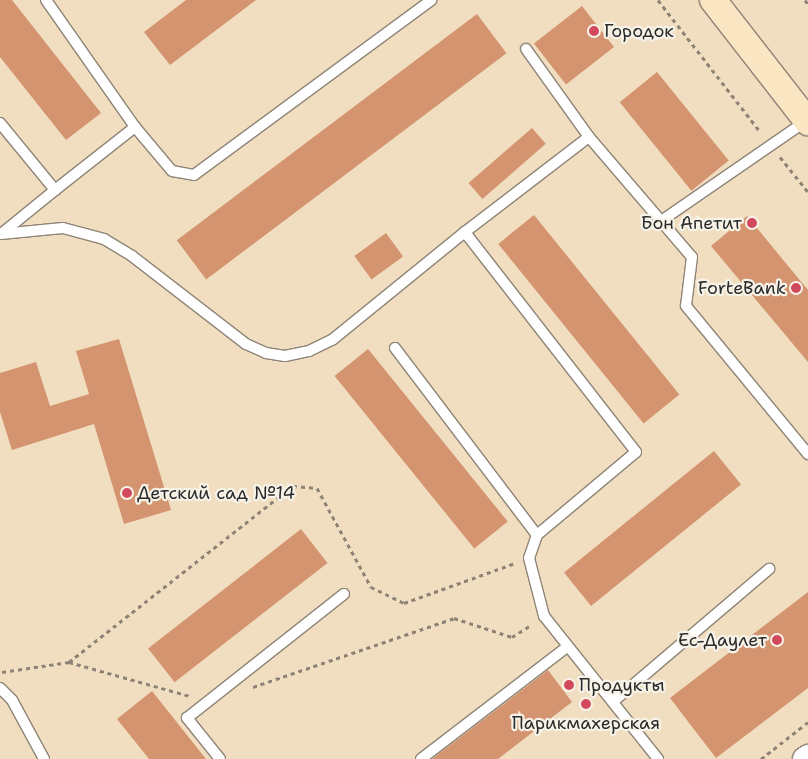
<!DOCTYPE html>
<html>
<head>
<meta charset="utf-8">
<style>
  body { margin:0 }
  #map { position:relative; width:808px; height:759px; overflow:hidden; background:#f1dec0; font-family:"Shantell Sans",sans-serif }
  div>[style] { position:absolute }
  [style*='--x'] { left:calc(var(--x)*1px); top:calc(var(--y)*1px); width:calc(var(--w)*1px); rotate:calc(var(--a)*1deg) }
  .building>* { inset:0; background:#d4946f; transform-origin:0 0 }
  .path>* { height:3px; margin-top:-1.5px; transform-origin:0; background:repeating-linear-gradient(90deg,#8e8476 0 4px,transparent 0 8px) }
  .roads { filter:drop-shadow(1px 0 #8e8476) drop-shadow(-1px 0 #8e8476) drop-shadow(0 1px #8e8476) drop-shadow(0 -1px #8e8476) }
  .service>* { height:10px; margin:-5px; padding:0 5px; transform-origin:5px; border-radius:5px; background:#fff }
  .tertiary>* { height:24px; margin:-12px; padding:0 12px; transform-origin:12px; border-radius:12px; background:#fff }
  .secondary>* { height:26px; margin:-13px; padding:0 13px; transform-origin:13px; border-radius:13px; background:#fbe6c4 }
  .dots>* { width:14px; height:14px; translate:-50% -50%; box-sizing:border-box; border:2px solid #f7f3e8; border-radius:50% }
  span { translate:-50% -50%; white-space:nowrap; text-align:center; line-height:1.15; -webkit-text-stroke:4.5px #f7f3e8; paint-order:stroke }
  .poi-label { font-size:18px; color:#2b2b2b }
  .left { translate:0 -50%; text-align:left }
  .right { translate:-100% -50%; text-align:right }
</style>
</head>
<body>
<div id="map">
  <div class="building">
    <div style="clip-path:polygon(0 0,12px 0,101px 113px,66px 140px,0 57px)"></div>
    <div style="clip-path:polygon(186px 0,256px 0,170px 65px,144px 32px)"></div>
    <div style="left:582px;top:6px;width:52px;height:61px;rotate:52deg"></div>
    <div style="left:477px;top:14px;width:49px;height:376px;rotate:53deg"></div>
    <div style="left:657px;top:72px;width:114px;height:48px;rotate:51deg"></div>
    <div style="left:532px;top:128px;width:21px;height:84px;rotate:49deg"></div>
    <div style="left:534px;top:215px;width:231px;height:46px;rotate:51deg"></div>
    <div style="clip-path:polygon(747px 216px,808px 290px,808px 362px,711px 246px)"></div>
    <div style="left:386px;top:233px;width:29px;height:39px;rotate:54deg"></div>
    <div style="clip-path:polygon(119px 339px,171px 510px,124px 524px,94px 424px,12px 450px,0 412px,0 373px,36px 362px,50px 406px,89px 394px,76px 351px)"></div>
    <div style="left:368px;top:349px;width:222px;height:43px;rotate:51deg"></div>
    <div style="left:714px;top:451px;width:43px;height:193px;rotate:51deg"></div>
    <div style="left:301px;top:529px;width:43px;height:194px;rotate:52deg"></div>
    <div style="clip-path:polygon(808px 592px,808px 688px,716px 758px,670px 698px)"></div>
    <div style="clip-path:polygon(548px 670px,572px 702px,498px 759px,432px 759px)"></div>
    <div style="clip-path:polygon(152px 691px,206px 759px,149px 759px,117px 719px)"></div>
  </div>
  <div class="path">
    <div style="--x:658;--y:0;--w:168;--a:52.2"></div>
    <div style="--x:805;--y:0;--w:5;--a:53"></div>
    <div style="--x:780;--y:157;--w:45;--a:51.3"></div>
    <div style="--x:69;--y:662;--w:285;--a:-38.2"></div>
    <div style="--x:293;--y:486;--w:24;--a:5"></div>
    <div style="--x:317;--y:488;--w:113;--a:61.4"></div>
    <div style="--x:371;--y:587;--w:37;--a:26"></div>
    <div style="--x:404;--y:603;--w:118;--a:-19.8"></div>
    <div style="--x:2;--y:672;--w:68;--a:-8.5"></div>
    <div style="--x:69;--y:662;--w:126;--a:15.7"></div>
    <div style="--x:253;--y:687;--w:213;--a:-18.9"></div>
    <div style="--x:454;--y:618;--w:61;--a:18.1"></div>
    <div style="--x:512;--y:637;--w:22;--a:-32"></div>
    <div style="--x:761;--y:759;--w:60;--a:-38.2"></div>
  </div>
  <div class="roads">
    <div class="service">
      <div style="--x:526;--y:49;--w:108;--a:54.4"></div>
      <div style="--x:589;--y:137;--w:158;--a:49.4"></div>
      <div style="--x:692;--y:257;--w:49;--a:97"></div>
      <div style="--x:686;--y:306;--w:192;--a:50.5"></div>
      <div style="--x:0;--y:123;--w:87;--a:50.6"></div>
      <div style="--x:55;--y:190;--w:102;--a:-38.2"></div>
      <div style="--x:135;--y:127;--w:155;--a:-125"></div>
      <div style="--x:135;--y:127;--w:57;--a:49.9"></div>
      <div style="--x:172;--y:171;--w:22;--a:10"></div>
      <div style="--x:194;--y:175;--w:295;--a:-36.4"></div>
      <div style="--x:661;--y:221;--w:176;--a:-34.6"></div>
      <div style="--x:1;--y:234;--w:62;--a:-5.5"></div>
      <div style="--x:63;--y:228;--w:42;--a:15"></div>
      <div style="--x:104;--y:239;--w:33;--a:31"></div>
      <div style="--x:132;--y:256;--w:144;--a:37.7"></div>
      <div style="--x:246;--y:344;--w:22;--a:24"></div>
      <div style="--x:266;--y:353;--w:19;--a:9"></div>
      <div style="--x:285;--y:356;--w:25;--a:-12"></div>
      <div style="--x:309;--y:351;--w:25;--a:-26"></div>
      <div style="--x:332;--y:340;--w:171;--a:-39.1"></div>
      <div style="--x:1;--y:234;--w:70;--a:-39.2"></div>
      <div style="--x:395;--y:348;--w:235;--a:52.8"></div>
      <div style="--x:537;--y:535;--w:129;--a:-40"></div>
      <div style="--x:636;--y:452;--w:279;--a:-127.9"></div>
      <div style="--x:465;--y:232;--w:156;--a:-37.5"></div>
      <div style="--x:537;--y:535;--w:24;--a:109"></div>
      <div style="--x:529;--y:558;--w:60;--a:75.5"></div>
      <div style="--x:544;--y:616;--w:183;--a:51.4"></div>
      <div style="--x:0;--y:688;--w:17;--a:45"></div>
      <div style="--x:12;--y:700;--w:67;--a:61.5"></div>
      <div style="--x:614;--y:701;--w:204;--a:-40.4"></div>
      <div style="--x:220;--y:759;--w:53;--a:-128.8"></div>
      <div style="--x:187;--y:718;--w:200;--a:-38.3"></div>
      <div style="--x:421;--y:759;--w:185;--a:-37.5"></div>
    </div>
    <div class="tertiary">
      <div style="--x:805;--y:759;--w:4;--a:-34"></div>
    </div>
    <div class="secondary">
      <div style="--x:713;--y:0;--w:155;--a:52.1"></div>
    </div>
  </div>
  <div class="dots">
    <div style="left:594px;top:31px;background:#d1495b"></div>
    <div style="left:752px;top:223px;background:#d1495b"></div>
    <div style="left:796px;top:288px;background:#d1495b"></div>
    <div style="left:127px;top:493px;background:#d1495b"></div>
    <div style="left:777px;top:640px;background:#d1495b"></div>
    <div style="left:569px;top:685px;background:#d1495b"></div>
    <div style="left:586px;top:704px;background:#d1495b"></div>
  </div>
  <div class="poi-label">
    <span class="left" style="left:604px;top:31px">Городок</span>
    <span class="right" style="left:742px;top:223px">Бон Апетит</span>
    <span class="right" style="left:786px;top:288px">ForteBank</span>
    <span class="left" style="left:137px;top:493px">Детский сад №14</span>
    <span class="right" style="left:767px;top:640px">Ес-Даулет</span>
    <span class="left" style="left:579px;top:685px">Продукты</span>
    <span style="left:586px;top:723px">Парикмахерская</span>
  </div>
</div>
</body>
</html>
